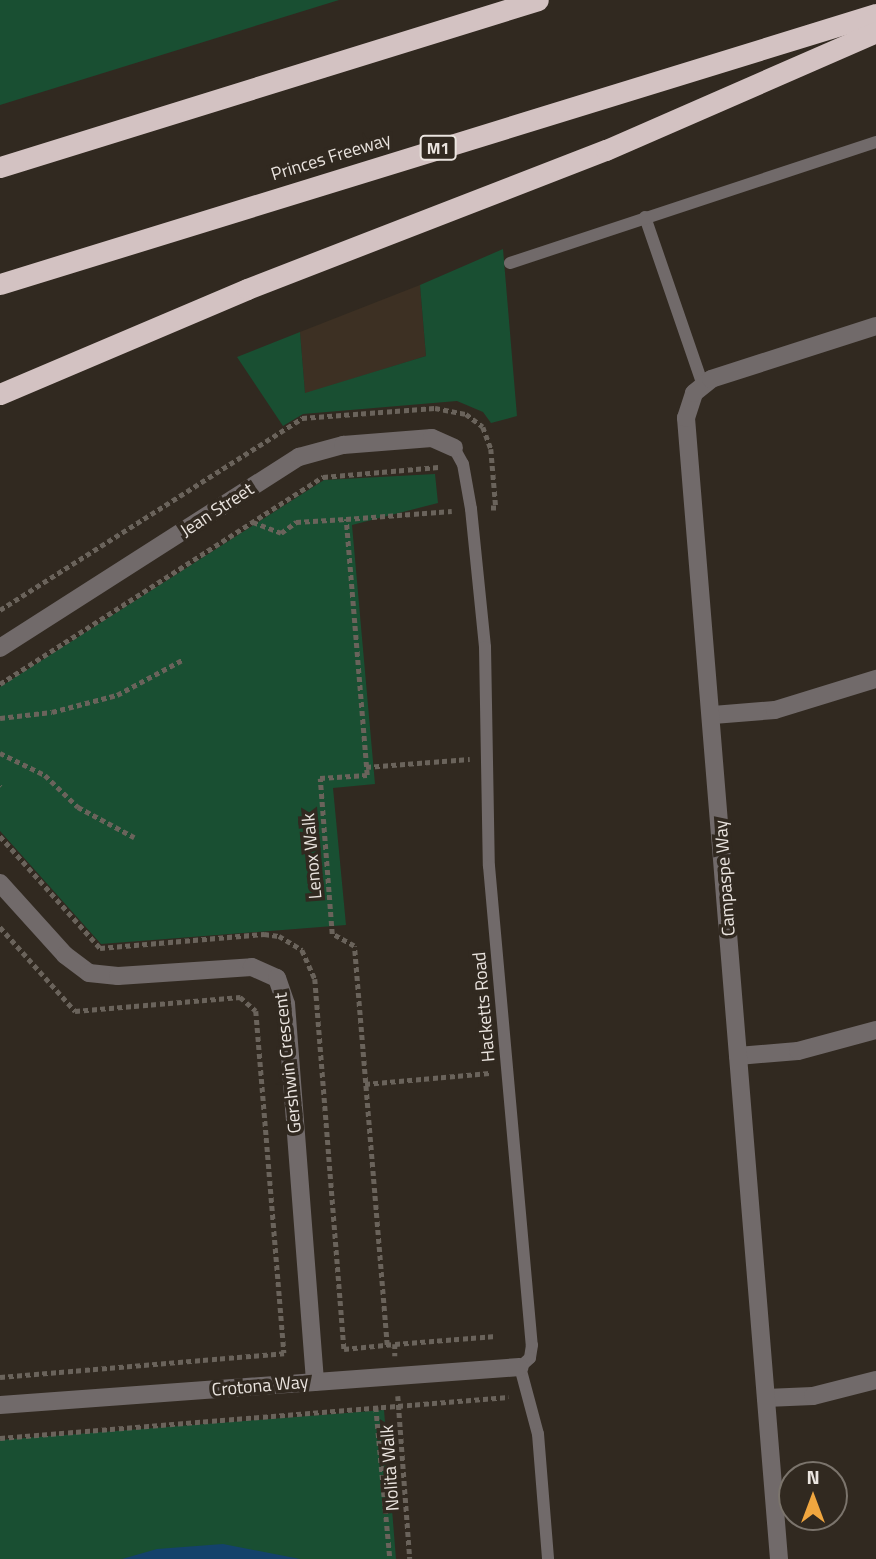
<!DOCTYPE html>
<html>
<head>
<meta charset="utf-8">
<style>
  body { margin:0 }
  #map { position:relative; width:876px; height:1559px; overflow:hidden; background:#312920; font-family:"Titillium Web",sans-serif }
  div>[style] { position:absolute }
  [style*='--x'] { left:calc(var(--x)*1px); top:calc(var(--y)*1px); width:calc(var(--w)*1px); rotate:calc(var(--a)*1deg) }
  .built>* { inset:0; background:#3d3023 }
  .green>* { inset:0; background:#194f32 }
  .water>* { inset:0; background:#14426b }
  .path>* { height:4.5px; margin-top:-2.25px; transform-origin:0; background:repeating-linear-gradient(90deg,#6a635b 0 5px,transparent 0 8.5px) }
  .lane>* { height:12px; margin:-6px; padding:0 6px; transform-origin:6px; border-radius:6px; background:#716a6a }
  .street>* { height:18px; margin:-9px; padding:0 9px; transform-origin:9px; border-radius:9px; background:#716a6a }
  .highway>* { height:21px; margin:-10.5px; padding:0 10.5px; transform-origin:10.5px; border-radius:10.5px; background:#d3c2c2 }
  span { translate:-50% -50%; white-space:nowrap; text-align:center; line-height:1.15; -webkit-text-stroke:7px #312920; paint-order:stroke }
  .shield-label span { padding:2px 5px; background:#312920; border:2px solid; border-radius:5px; -webkit-text-stroke-width:0 }
  .shield-label { font-size:16px; color:#eae4df; font-weight:700 }
  .street-label { font-size:18px; color:#eae4df }
  .north { position:absolute; left:778px; top:1461px; width:70px; height:70px; box-sizing:border-box; background:#312920; border:2px solid #7b746c; border-radius:50%; rotate:0deg; font-size:19px; font-weight:700; line-height:28px; text-align:center; color:#eae4df }
  .north::after { content:''; display:block; margin:auto; width:24px; height:32px; background:#f0a63f; clip-path:polygon(50% 0,100% 100%,50% 72%,0 100%) }
</style>
</head>
<body>
<div id="map">
  <div class="built">
    <div style="clip-path:polygon(420px 285px,426px 356px,305px 394px,300px 332px)"></div>
  </div>
  <div class="green">
    <div style="clip-path:polygon(0 0,339px 0,0 105px)"></div>
    <div style="clip-path:polygon(503px 249px,517px 416px,491px 423px,483px 412px,457px 401px,303px 414px,283px 426px,237px 357px,300px 332px,305px 393px,426px 356px,420px 285px)"></div>
    <div style="clip-path:polygon(435px 474px,438px 503px,352px 525px,375px 784px,333px 788px,346px 925px,101px 944px,0 831px,0 687px,324px 480px)"></div>
    <div style="clip-path:polygon(384px 1410px,396px 1559px,0 1559px,0 1440px)"></div>
  </div>
  <div class="water">
    <div style="clip-path:polygon(223px 1544px,300px 1559px,122px 1559px,157px 1549px)"></div>
  </div>
  <div class="path">
    <div style="--x:253;--y:522;--w:30;--a:21"></div>
    <div style="--x:281;--y:533;--w:19;--a:-36"></div>
    <div style="--x:296;--y:522;--w:50;--a:-3.4"></div>
    <div style="--x:0;--y:610;--w:358;--a:-32.4"></div>
    <div style="--x:302;--y:418;--w:133;--a:-4.3"></div>
    <div style="--x:435;--y:408;--w:32;--a:11"></div>
    <div style="--x:466;--y:414;--w:21;--a:37"></div>
    <div style="--x:483;--y:427;--w:23;--a:70"></div>
    <div style="--x:491;--y:449;--w:59;--a:85.2"></div>
    <div style="--x:496;--y:508;--w:7;--a:180"></div>
    <div style="--x:0;--y:684;--w:384;--a:-32.7"></div>
    <div style="--x:323;--y:477;--w:116;--a:-4.9"></div>
    <div style="--x:0;--y:718;--w:52;--a:-6.6"></div>
    <div style="--x:52;--y:712;--w:67;--a:-14.7"></div>
    <div style="--x:117;--y:695;--w:76;--a:-28.2"></div>
    <div style="--x:0;--y:753;--w:50;--a:26.1"></div>
    <div style="--x:45;--y:775;--w:46;--a:44.1"></div>
    <div style="--x:78;--y:807;--w:64;--a:28.2"></div>
    <div style="--x:366;--y:767;--w:104;--a:-4.4"></div>
    <div style="--x:0;--y:786;--w:1;--a:45"></div>
    <div style="--x:0;--y:836;--w:150;--a:48.2"></div>
    <div style="--x:100;--y:948;--w:165;--a:-4.9"></div>
    <div style="--x:264;--y:934;--w:15;--a:8"></div>
    <div style="--x:279;--y:936;--w:27;--a:31"></div>
    <div style="--x:302;--y:950;--w:32;--a:66"></div>
    <div style="--x:315;--y:979;--w:371;--a:85.5"></div>
    <div style="--x:344;--y:1349;--w:51;--a:-5.6"></div>
    <div style="--x:395;--y:1344;--w:12;--a:90"></div>
    <div style="--x:0;--y:927;--w:113;--a:48.2"></div>
    <div style="--x:75;--y:1011;--w:166;--a:-4.8"></div>
    <div style="--x:240;--y:997;--w:21;--a:41"></div>
    <div style="--x:256;--y:1011;--w:343;--a:85.3"></div>
    <div style="--x:365;--y:1084;--w:125;--a:-5"></div>
    <div style="--x:395;--y:1344;--w:101;--a:-4.5"></div>
    <div style="--x:387;--y:1345;--w:400;--a:-94.7"></div>
    <div style="--x:354;--y:946;--w:25;--a:-151"></div>
    <div style="--x:332;--y:934;--w:156;--a:-94.4"></div>
    <div style="--x:320;--y:778;--w:47;--a:-3.7"></div>
    <div style="--x:367;--y:775;--w:257;--a:-94.7"></div>
    <div style="--x:346;--y:519;--w:106;--a:-4.3"></div>
    <div style="--x:0;--y:1377;--w:285;--a:-4.8"></div>
    <div style="--x:398;--y:1396;--w:163;--a:85.8"></div>
    <div style="--x:376;--y:1407;--w:153;--a:84.7"></div>
    <div style="--x:0;--y:1438;--w:510;--a:-4.61"></div>
  </div>
  <div class="lane">
    <div style="--x:645;--y:217;--w:178;--a:71"></div>
    <div style="--x:510;--y:263;--w:385;--a:-18.3"></div>
    <div style="--x:454;--y:448;--w:18;--a:61"></div>
    <div style="--x:463;--y:464;--w:46;--a:79.9"></div>
    <div style="--x:471;--y:509;--w:139;--a:84.2"></div>
    <div style="--x:485;--y:647;--w:219;--a:89"></div>
    <div style="--x:489;--y:866;--w:481;--a:84.9"></div>
    <div style="--x:532;--y:1345;--w:13;--a:99"></div>
    <div style="--x:530;--y:1358;--w:13;--a:138"></div>
    <div style="--x:520;--y:1367;--w:69;--a:75"></div>
    <div style="--x:538;--y:1434;--w:125;--a:85.4"></div>
  </div>
  <div class="street">
    <div style="--x:0;--y:648;--w:355;--a:-32.6"></div>
    <div style="--x:299;--y:457;--w:46;--a:-15.3"></div>
    <div style="--x:343;--y:445;--w:89;--a:-4.5"></div>
    <div style="--x:432;--y:438;--w:24;--a:24"></div>
    <div style="--x:713;--y:715;--w:62;--a:-4.6"></div>
    <div style="--x:775;--y:710;--w:106;--a:-17.1"></div>
    <div style="--x:0;--y:883;--w:97;--a:47.9"></div>
    <div style="--x:65;--y:955;--w:30;--a:37"></div>
    <div style="--x:89;--y:973;--w:29;--a:6"></div>
    <div style="--x:118;--y:976;--w:134;--a:-3.8"></div>
    <div style="--x:252;--y:967;--w:27;--a:24"></div>
    <div style="--x:277;--y:978;--w:28;--a:71"></div>
    <div style="--x:286;--y:1004;--w:379;--a:85.6"></div>
    <div style="--x:738;--y:1056;--w:60;--a:-4.8"></div>
    <div style="--x:798;--y:1051;--w:81;--a:-15.1"></div>
    <div style="--x:766;--y:1398;--w:47;--a:-2.4"></div>
    <div style="--x:813;--y:1396;--w:65;--a:-14.3"></div>
    <div style="--x:0;--y:1405;--w:521;--a:-4.18"></div>
    <div style="--x:779;--y:1559;--w:1145;--a:-94.66"></div>
    <div style="--x:686;--y:418;--w:26;--a:-72"></div>
    <div style="--x:694;--y:393;--w:22;--a:-39"></div>
    <div style="--x:711;--y:379;--w:173;--a:-17.8"></div>
  </div>
  <div class="highway">
    <div style="--x:0;--y:167;--w:563;--a:-17.24"></div>
    <div style="--x:0;--y:284;--w:917;--a:-17.13"></div>
    <div style="--x:0;--y:394;--w:268;--a:-23"></div>
    <div style="--x:247;--y:289;--w:385;--a:-21.2"></div>
    <div style="--x:606;--y:150;--w:295;--a:-23.6"></div>
  </div>
  <div class="shield-label">
    <span style="left:438px;top:148px">M1</span>
  </div>
  <div class="street-label">
    <span style="left:331px;top:157px;rotate:-17deg">Princes Freeway</span>
    <span style="left:217px;top:510px;rotate:-33deg">Jean Street</span>
    <span style="left:312px;top:856px;rotate:-95deg">Lenox Walk</span>
    <span style="left:725px;top:878px;rotate:-94deg">Campaspe Way</span>
    <span style="left:484px;top:1007px;rotate:-95deg">Hacketts Road</span>
    <span style="left:288px;top:1063px;rotate:-96deg">Gershwin Crescent</span>
    <span style="left:260px;top:1386px;rotate:-5deg">Crotona Way</span>
    <span style="left:390px;top:1468px;rotate:-94deg">Nolita Walk</span>
  </div>
  <div class="north">N</div>
</div>
</body>
</html>
